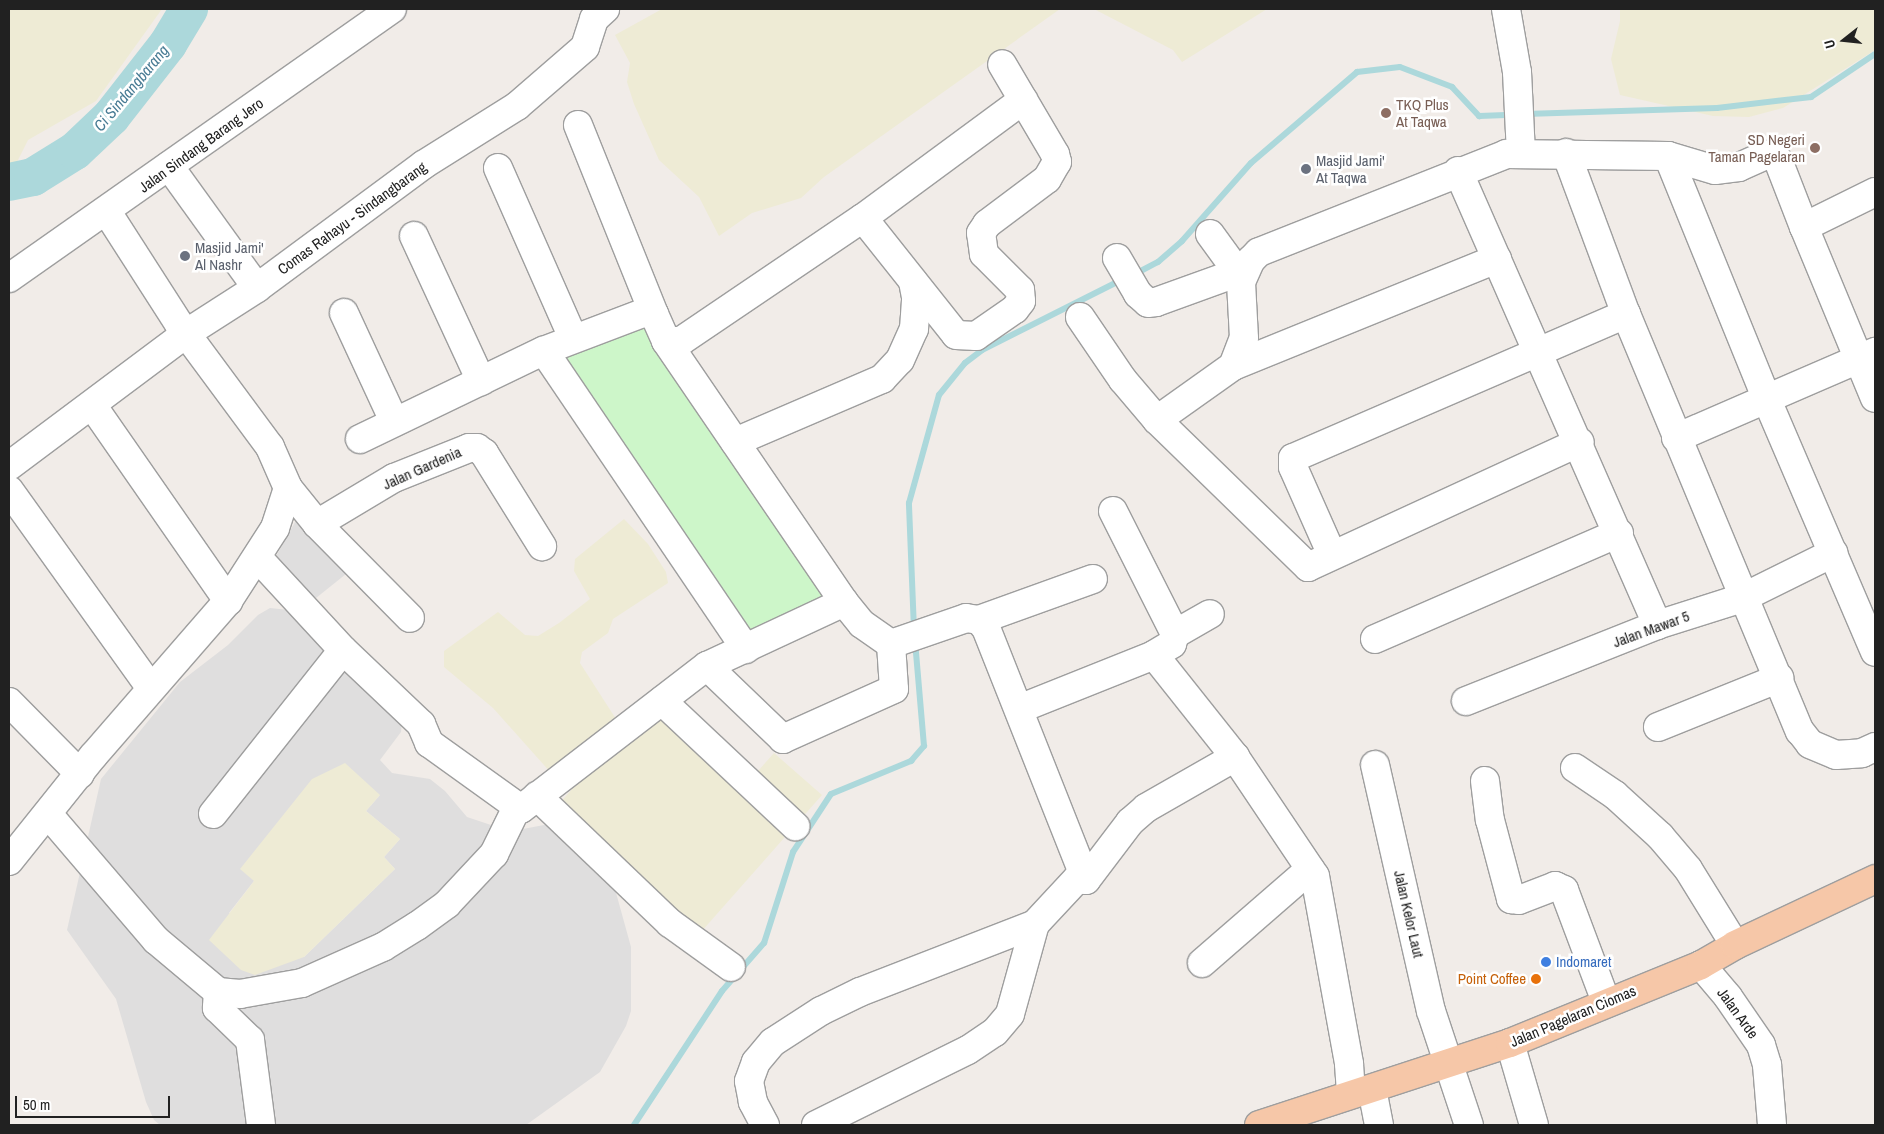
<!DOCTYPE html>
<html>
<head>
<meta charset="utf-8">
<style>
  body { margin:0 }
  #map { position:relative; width:1884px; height:1134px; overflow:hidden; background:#f1ece8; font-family:"Archivo Narrow",sans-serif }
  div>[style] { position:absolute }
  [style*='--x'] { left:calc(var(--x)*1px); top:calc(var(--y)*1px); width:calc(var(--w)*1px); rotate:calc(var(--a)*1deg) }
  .residential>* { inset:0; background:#dfdede }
  .farmland>* { inset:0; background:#eeebd5 }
  .park>* { inset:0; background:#cdf6c9 }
  .stream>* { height:6px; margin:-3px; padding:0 3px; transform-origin:3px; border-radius:3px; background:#acd8db }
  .river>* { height:38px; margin:-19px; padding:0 19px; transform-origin:19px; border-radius:19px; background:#acd8db }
  .roads { filter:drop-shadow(1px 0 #9e9e9e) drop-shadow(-1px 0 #9e9e9e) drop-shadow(0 1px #9e9e9e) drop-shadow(0 -1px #9e9e9e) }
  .minor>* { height:28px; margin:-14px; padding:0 14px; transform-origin:14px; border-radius:14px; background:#fff }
  .major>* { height:28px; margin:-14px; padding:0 14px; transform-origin:14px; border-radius:14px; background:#f6c7a8 }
  .dots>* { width:14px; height:14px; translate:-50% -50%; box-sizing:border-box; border:2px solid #fff; border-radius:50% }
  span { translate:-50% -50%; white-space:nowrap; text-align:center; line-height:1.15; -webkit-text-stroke:5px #fff; paint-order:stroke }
  .education-label { font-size:15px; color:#785e54 }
  .left { translate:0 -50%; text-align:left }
  .right { translate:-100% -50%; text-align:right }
  .street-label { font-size:15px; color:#212121 }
  .worship-label { font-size:15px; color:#5b616d }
  .shop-label { font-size:15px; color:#366cbe }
  .food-label { font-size:15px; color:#c56008 }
  .water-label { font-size:16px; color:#487b94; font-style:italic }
  .frame { position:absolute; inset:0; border:10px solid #212121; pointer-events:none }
  .north { position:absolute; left:1819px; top:15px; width:50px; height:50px; -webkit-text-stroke:4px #fff; paint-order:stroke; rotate:254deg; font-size:14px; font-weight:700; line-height:20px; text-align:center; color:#212121 }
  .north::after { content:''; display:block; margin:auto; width:18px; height:22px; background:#212121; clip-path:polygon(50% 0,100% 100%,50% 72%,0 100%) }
  .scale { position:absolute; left:15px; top:1096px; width:155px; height:22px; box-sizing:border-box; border:2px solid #212121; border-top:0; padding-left:6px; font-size:15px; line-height:18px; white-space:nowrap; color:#212121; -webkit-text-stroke:4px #fff; paint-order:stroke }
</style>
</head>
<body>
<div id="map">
  <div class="residential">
    <div style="clip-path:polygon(300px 513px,351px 570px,316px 598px,274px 560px)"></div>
    <div style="clip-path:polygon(evenodd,270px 608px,289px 610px,402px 721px,401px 732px,380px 760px,392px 773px,430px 779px,445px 791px,467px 817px,503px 829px,523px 829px,565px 821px,610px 871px,631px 947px,631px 1011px,626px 1026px,600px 1072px,526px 1125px,160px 1125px,154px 1120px,146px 1102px,116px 999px,67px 930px,101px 779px,180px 682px,228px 645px,258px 615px,270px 608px,380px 795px,366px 811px,400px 839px,384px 857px,395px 869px,304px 957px,229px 913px,254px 881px,380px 795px)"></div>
  </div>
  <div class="farmland">
    <div style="clip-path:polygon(9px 9px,162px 9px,96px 101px,28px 140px,9px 178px)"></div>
    <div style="clip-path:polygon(662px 9px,1060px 9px,824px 177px,801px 198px,752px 213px,719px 236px,699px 197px,659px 160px,634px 104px,627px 82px,630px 63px,615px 35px)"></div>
    <div style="clip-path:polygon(1094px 9px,1267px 9px,1182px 62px,1173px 50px)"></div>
    <div style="clip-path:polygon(1620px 9px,1875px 9px,1875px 50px,1783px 108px,1749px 117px,1713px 116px,1620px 95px,1611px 59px,1620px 21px)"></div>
    <div style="clip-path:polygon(624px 519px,648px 544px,666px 572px,668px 583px,613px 619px,608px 633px,582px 652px,580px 663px,616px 719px,552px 774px,493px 708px,444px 667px,444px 651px,498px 612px,525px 635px,538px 636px,559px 623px,590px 599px,574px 571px,575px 559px)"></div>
    <div style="clip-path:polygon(647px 704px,742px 789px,774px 753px,822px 795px,701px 932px,558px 805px)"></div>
    <div style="clip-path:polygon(345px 763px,380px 795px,366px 811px,400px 839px,384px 857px,395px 869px,304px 957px,255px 975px,241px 970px,209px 940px,254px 881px,240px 869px,312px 779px)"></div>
  </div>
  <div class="park">
    <div style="clip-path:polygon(639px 310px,827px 601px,747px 643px,545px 341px)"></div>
  </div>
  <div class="stream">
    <div style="--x:1525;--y:114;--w:192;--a:-1.8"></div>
    <div style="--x:1717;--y:108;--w:95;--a:-6.7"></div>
    <div style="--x:1811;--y:97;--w:77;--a:-33.9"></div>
    <div style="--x:1135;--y:274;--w:26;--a:-28"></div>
    <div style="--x:1158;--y:262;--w:32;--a:-41"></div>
    <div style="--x:1182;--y:241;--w:104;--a:-48.5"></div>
    <div style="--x:1251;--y:163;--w:140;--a:-40.6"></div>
    <div style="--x:1357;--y:72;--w:43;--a:-6.6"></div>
    <div style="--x:1400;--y:67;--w:56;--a:21"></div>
    <div style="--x:1452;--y:87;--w:40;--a:47"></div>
    <div style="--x:1479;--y:116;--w:34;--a:-2"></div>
    <div style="--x:914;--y:630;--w:127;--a:-92.3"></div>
    <div style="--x:909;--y:503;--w:112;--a:-74.5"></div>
    <div style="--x:939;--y:395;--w:41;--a:-50.9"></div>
    <div style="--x:965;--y:363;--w:21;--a:-37"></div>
    <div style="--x:982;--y:350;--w:158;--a:-26.7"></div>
    <div style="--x:634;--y:1125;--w:160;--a:-56.7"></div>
    <div style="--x:722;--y:991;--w:64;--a:-48.8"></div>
    <div style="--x:764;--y:943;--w:96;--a:-72.3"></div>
    <div style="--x:793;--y:852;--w:69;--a:-56.8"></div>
    <div style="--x:831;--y:794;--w:87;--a:-22.4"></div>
    <div style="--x:911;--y:761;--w:20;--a:-49"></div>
    <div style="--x:924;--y:746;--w:104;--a:-94.9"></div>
  </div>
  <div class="river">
    <div style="--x:9;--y:182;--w:25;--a:-12"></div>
    <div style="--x:33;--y:177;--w:49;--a:-31.8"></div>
    <div style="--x:75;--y:151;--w:50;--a:-43.4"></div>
    <div style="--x:111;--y:117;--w:93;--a:-52"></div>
    <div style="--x:168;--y:44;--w:41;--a:-59"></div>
  </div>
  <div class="roads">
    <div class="minor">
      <div style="--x:1506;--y:9;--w:64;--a:80.1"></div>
      <div style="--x:1517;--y:72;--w:82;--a:87.2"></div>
      <div style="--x:578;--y:125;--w:204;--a:68.1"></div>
      <div style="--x:1566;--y:153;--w:172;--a:69.6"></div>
      <div style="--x:1626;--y:314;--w:452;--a:67.4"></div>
      <div style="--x:1800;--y:731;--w:16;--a:52"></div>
      <div style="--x:1810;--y:744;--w:28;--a:23"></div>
      <div style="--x:1836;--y:755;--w:26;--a:-4"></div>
      <div style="--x:1862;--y:753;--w:14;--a:-25"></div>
      <div style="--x:1668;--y:156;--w:263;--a:67.9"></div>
      <div style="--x:1767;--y:400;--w:274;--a:66.8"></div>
      <div style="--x:169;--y:166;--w:150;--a:54.2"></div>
      <div style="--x:498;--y:168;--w:186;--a:66.2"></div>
      <div style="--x:1458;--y:171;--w:496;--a:66.3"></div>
      <div style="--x:863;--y:218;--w:149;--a:51.5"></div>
      <div style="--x:956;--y:335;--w:20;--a:3"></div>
      <div style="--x:976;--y:336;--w:47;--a:-34.7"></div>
      <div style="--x:1015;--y:309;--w:10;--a:-53"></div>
      <div style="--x:1021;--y:301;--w:11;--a:-95"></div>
      <div style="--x:1020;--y:290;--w:51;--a:-135"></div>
      <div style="--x:984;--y:254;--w:21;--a:-98"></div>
      <div style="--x:981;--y:233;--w:11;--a:-56"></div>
      <div style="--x:987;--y:224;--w:75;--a:-36.9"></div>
      <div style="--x:1047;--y:179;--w:20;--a:-60"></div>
      <div style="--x:1057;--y:162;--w:8;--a:-104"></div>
      <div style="--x:1055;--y:154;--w:104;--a:-120.5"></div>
      <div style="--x:1804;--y:227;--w:185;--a:67.5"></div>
      <div style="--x:1210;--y:234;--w:34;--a:54"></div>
      <div style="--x:1230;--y:262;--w:23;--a:61"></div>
      <div style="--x:414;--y:236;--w:160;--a:65.2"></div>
      <div style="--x:1117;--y:258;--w:42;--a:59.7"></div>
      <div style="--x:1138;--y:294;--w:13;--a:42"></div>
      <div style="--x:1148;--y:303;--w:8;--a:-7"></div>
      <div style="--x:1156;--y:302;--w:85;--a:-19.9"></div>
      <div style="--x:9;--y:278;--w:468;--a:-35.1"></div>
      <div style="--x:344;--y:313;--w:119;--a:65.2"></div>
      <div style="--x:1080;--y:317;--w:76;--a:55.7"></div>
      <div style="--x:1123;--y:380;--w:52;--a:49.6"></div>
      <div style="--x:1157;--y:420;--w:211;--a:44.2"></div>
      <div style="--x:1308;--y:567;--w:299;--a:-24.7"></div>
      <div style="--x:666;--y:341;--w:316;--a:55.7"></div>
      <div style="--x:844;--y:602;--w:28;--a:51"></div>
      <div style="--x:862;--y:624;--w:35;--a:35"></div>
      <div style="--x:891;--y:644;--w:45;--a:86.2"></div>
      <div style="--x:894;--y:689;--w:122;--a:155.8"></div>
      <div style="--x:783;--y:739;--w:105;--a:-136.2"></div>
      <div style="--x:544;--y:351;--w:360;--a:55.9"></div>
      <div style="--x:1233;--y:366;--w:30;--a:-69"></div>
      <div style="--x:1244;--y:338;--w:56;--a:-93.1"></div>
      <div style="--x:1241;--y:282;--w:24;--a:-66"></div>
      <div style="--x:1251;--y:260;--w:11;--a:-45"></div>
      <div style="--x:1259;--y:252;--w:266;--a:-21.6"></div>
      <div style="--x:1506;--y:154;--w:162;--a:0.7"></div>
      <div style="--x:1668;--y:156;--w:49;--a:16.6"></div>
      <div style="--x:1715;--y:170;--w:24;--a:-7"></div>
      <div style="--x:1739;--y:167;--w:30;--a:-24"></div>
      <div style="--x:1766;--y:155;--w:7;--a:8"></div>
      <div style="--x:1773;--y:156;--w:6;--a:39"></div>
      <div style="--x:1778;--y:160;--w:72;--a:68.8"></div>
      <div style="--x:1804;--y:227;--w:79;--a:-26.2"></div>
      <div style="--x:92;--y:405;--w:239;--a:55.2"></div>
      <div style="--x:1157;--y:420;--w:93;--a:-35.4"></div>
      <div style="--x:1233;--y:366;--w:285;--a:-22.1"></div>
      <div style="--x:1676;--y:438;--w:217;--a:-23.4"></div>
      <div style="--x:360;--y:439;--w:203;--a:-25.7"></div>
      <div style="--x:543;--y:351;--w:107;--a:-20.8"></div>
      <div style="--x:643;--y:313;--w:11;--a:5"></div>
      <div style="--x:654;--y:314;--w:30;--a:66"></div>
      <div style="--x:666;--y:341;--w:15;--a:0"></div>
      <div style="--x:681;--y:341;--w:220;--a:-34.1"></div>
      <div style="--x:863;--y:218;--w:199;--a:-36.4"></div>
      <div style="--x:735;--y:442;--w:160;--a:-23.2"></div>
      <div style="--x:882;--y:379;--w:26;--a:-47"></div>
      <div style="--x:900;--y:360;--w:34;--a:-66"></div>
      <div style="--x:914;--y:329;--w:32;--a:-86"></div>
      <div style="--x:916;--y:297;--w:16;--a:-101"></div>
      <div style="--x:9;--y:466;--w:222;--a:-36.8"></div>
      <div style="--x:187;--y:333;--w:83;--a:-32.7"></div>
      <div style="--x:257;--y:288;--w:207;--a:-36.5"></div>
      <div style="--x:423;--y:165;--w:111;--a:-32.1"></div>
      <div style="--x:517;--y:106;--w:90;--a:-40.9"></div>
      <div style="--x:585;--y:47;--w:29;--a:-72"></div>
      <div style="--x:594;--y:19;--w:15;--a:-42"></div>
      <div style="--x:288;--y:488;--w:46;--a:51.1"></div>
      <div style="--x:317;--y:524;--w:132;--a:45.3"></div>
      <div style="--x:9;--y:490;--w:244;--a:54.4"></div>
      <div style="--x:1113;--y:511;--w:138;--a:63.2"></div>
      <div style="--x:1175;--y:634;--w:10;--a:107"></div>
      <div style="--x:1172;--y:644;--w:21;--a:149"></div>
      <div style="--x:317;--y:524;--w:90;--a:-30.9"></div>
      <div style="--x:394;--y:478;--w:81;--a:-21.8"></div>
      <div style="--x:469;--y:448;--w:8;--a:0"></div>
      <div style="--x:477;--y:448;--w:9;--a:36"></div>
      <div style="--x:484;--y:453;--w:110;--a:58.1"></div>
      <div style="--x:1332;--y:555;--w:96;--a:-113.9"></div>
      <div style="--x:1293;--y:467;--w:9;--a:-90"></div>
      <div style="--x:1293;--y:458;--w:363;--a:-23.4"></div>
      <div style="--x:258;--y:558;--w:125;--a:47.3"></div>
      <div style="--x:343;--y:650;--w:108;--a:43.5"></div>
      <div style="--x:421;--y:724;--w:21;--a:67"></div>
      <div style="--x:429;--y:743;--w:113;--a:35.7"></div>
      <div style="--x:521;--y:809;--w:235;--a:-37.6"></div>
      <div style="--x:707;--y:666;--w:151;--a:-25"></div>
      <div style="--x:979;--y:620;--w:121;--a:-19.8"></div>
      <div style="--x:1175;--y:634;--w:40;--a:-29.7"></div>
      <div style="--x:1375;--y:639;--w:266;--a:-23.5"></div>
      <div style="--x:891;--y:644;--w:79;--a:-19.1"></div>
      <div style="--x:966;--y:618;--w:13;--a:9"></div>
      <div style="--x:979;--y:620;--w:11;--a:49"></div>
      <div style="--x:986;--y:628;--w:271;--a:68.4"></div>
      <div style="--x:662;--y:701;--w:183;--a:43.2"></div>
      <div style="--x:1466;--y:701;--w:206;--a:-21.7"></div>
      <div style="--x:1657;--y:625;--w:89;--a:-17.6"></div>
      <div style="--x:1742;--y:598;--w:102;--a:-26.3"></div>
      <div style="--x:9;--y:702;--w:101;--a:45.4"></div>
      <div style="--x:1019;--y:709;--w:145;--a:-21.8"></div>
      <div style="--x:1154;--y:655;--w:130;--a:51.5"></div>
      <div style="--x:1235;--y:757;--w:143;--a:56.1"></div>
      <div style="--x:1315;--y:876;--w:191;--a:79.7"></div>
      <div style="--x:1349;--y:1064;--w:29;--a:86"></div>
      <div style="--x:1658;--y:727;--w:131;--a:-22"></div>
      <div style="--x:1375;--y:765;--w:252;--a:77.2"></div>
      <div style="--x:1431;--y:1011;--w:120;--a:71.6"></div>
      <div style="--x:1575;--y:768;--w:48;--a:34"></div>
      <div style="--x:1615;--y:795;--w:61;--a:42.3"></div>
      <div style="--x:1660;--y:836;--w:43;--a:49.7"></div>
      <div style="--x:1688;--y:869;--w:89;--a:58.3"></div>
      <div style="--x:1485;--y:781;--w:39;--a:83"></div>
      <div style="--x:1490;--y:820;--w:82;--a:75.1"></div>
      <div style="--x:1511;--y:899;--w:8;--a:7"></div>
      <div style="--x:1519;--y:900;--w:39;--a:-21"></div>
      <div style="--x:1555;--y:886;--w:10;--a:24"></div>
      <div style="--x:1564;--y:890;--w:120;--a:69.4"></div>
      <div style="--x:537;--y:796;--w:184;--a:43.7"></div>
      <div style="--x:670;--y:923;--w:75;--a:35.8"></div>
      <div style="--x:48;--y:814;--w:166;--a:49.4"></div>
      <div style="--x:156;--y:940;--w:81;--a:40"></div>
      <div style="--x:218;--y:992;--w:22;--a:5"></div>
      <div style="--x:240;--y:994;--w:63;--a:-10.1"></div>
      <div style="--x:302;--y:983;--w:89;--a:-24"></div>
      <div style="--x:383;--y:947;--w:40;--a:-32"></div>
      <div style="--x:417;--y:926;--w:37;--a:-36"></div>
      <div style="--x:447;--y:904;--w:69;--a:-46.8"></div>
      <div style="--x:494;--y:854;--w:52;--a:-63.9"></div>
      <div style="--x:213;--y:814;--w:209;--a:-51.6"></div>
      <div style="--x:9;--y:861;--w:136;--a:-51.3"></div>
      <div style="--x:94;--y:755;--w:204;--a:-49"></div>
      <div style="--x:228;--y:601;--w:87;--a:-57.2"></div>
      <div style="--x:275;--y:528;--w:42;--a:-72"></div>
      <div style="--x:288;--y:488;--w:45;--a:-113.7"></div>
      <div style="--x:270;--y:447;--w:153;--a:-126.5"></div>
      <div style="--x:179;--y:324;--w:133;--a:-122.7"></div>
      <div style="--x:1202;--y:963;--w:143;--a:-41"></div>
      <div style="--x:1701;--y:965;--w:42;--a:49.8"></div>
      <div style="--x:1728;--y:997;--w:58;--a:55.5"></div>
      <div style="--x:1761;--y:1045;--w:21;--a:73"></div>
      <div style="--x:1767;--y:1065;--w:60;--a:85.2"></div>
      <div style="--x:218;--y:992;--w:16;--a:94"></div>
      <div style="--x:217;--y:1008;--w:46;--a:44.1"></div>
      <div style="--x:250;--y:1040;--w:86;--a:82.6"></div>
      <div style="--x:1510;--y:1043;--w:85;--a:73.7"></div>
      <div style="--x:1372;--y:1089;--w:37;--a:79"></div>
      <div style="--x:765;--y:1125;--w:26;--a:-118"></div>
      <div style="--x:753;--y:1102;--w:21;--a:-101"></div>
      <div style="--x:749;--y:1081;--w:20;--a:-70"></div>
      <div style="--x:756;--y:1062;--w:26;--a:-50"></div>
      <div style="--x:773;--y:1042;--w:57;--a:-32.9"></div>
      <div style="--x:821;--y:1011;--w:43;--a:-26"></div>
      <div style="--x:860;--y:992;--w:188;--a:-21.2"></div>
      <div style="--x:1035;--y:924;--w:62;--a:-47"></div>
      <div style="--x:1077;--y:879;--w:9;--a:6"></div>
      <div style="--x:1086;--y:880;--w:73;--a:-52.8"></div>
      <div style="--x:1130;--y:822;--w:21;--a:-41"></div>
      <div style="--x:1146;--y:808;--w:103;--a:-29.8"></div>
      <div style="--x:816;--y:1125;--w:169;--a:-26.3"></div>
      <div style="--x:968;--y:1050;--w:32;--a:-34"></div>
      <div style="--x:995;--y:1032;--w:23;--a:-50"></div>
      <div style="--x:1010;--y:1014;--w:93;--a:-74.5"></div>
    </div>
    <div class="major">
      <div style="--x:1259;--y:1125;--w:264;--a:-18.1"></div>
      <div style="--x:1510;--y:1043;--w:206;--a:-22.2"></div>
      <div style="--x:1701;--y:965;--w:39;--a:-30"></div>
      <div style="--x:1735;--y:945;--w:155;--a:-25.2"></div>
    </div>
  </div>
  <div class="dots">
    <div style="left:1386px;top:113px;background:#8d6e63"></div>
    <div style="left:1815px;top:148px;background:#8d6e63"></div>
    <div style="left:1306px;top:169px;background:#6b7280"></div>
    <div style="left:185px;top:256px;background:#6b7280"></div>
    <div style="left:1546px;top:962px;background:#3f7fe0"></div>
    <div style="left:1536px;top:979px;background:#e8710a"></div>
  </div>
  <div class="education-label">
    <span class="left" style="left:1396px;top:113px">TKQ Plus<br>At Taqwa</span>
    <span class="right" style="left:1805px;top:148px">SD Negeri<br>Taman Pagelaran</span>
  </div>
  <div class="street-label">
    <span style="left:201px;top:145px;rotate:-36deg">Jalan Sindang Barang Jero</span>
    <span style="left:352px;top:218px;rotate:-36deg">Comas Rahayu - Sindangbarang</span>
    <span style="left:422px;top:468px;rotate:-24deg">Jalan Gardenia</span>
    <span style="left:1651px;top:629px;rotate:-20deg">Jalan Mawar 5</span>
    <span style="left:1409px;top:914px;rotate:77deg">Jalan Kelor Laut</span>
    <span style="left:1738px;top:1013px;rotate:54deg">Jalan Arde</span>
    <span style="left:1573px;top:1016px;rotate:-23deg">Jalan Pagelaran Ciomas</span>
  </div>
  <div class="worship-label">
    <span class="left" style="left:1316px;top:169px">Masjid Jami'<br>At Taqwa</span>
    <span class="left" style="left:195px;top:256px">Masjid Jami'<br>Al Nashr</span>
  </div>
  <div class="shop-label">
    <span class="left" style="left:1556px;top:962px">Indomaret</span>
  </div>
  <div class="food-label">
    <span class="right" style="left:1526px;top:979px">Point Coffee</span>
  </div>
  <div class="water-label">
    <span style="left:131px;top:88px;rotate:-50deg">Ci Sindangbarang</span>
  </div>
  <div class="frame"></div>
  <div class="north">U</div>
  <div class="scale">50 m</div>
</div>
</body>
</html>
